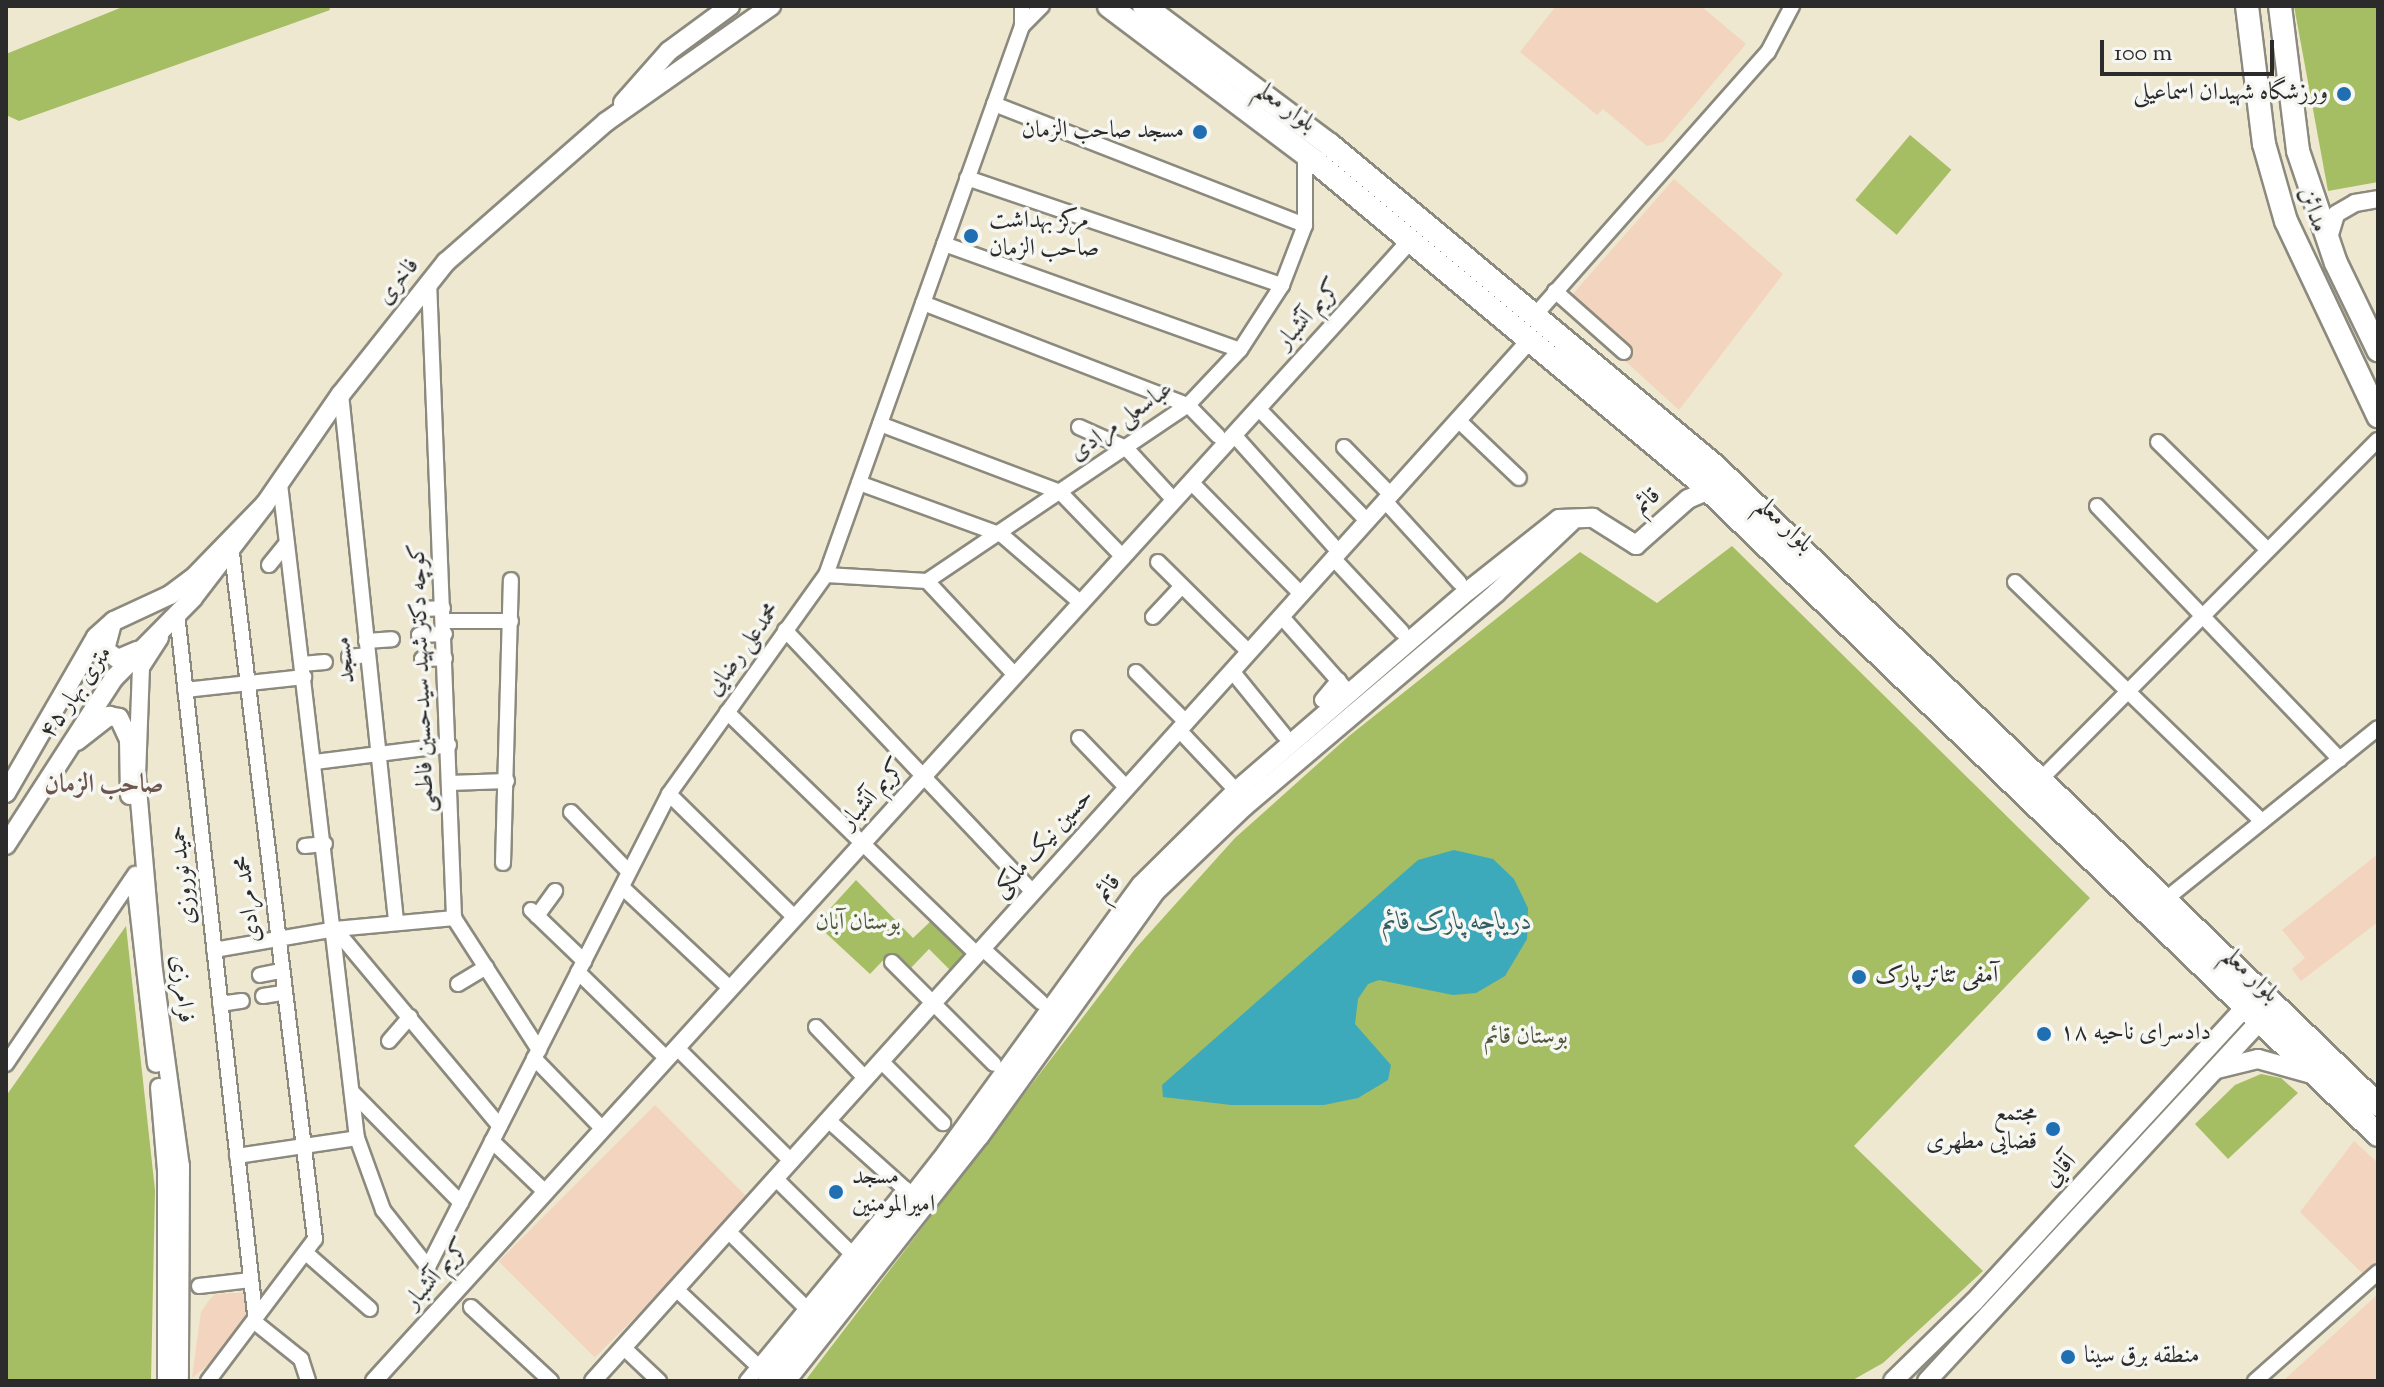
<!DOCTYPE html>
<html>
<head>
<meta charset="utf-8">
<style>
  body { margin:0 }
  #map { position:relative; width:2384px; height:1387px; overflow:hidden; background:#eee8d0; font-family:"Sorts Mill Goudy",Amiri,serif }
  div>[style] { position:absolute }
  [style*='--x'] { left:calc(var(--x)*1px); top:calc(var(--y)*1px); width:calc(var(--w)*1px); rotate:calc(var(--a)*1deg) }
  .built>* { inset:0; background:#f3d4be; transform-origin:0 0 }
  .green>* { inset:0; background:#a5bd63; transform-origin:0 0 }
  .water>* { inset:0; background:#3daabc }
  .roads { filter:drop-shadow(2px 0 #8c8a7e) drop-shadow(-2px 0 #8c8a7e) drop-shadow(0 2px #8c8a7e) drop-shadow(0 -2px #8c8a7e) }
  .minor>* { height:14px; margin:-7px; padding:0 7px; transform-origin:7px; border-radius:7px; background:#fff }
  .tertiary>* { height:16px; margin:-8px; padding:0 8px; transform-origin:8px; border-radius:8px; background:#fff }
  .secondary>* { height:18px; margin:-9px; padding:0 9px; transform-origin:9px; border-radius:9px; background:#fff }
  .primary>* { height:22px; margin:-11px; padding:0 11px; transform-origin:11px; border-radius:11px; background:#fff }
  .dots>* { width:22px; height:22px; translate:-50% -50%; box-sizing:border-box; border:4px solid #f6f6f2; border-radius:50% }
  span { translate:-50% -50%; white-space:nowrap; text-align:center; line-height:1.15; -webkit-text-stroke:7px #f6f6f2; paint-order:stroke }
  .poi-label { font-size:24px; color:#2b2b2b }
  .right { translate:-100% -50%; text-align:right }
  .left { translate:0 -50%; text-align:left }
  .street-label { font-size:24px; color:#2b2b2b }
  .park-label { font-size:24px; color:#50573c }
  .neighbourhood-label { font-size:26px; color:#6d564d; font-weight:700 }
  .water-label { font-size:26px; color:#325e65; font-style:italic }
  .frame { position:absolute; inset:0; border:8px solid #2b2b2b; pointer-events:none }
  .scale { position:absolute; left:2100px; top:40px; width:174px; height:36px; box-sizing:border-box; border:4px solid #2b2b2b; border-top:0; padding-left:10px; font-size:24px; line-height:28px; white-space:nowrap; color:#2b2b2b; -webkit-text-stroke:6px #f6f6f2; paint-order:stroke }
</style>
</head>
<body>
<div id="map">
  <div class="built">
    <div style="clip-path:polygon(1556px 6px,1701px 6px,1746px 44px,1663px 142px,1647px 146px,1603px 109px,1597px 115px,1520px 52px)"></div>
    <div style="clip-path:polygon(1674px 179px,1783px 274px,1679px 410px,1624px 360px,1632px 348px,1571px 296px)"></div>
    <div style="clip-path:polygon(2378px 854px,2378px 922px,2301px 981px,2292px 969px,2305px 958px,2282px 930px)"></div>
    <div style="left:655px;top:1105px;width:136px;height:221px;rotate:45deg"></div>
    <div style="clip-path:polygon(2354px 1141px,2378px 1163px,2378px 1266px,2366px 1277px,2300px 1212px)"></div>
    <div style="clip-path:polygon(252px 1292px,256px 1317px,234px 1344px,192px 1378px,201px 1312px,210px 1299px,216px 1294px)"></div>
    <div style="clip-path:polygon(2378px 1294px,2378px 1381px,2283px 1381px)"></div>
  </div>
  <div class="green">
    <div style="clip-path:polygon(125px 6px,329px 6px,330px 10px,19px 121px,6px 115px,6px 54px)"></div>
    <div style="clip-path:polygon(2294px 6px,2378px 6px,2378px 182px,2328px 191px)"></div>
    <div style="left:1910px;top:135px;width:54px;height:85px;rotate:40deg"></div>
    <div style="clip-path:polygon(1732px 546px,2090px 898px,1854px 1146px,1983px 1271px,1883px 1363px,1851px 1381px,805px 1381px,1135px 949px,1235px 838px,1349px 736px,1580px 552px,1657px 603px)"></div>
    <div style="clip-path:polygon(856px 880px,913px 938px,931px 921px,969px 959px,955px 975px,929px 949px,909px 970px,890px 953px,870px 974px,816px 924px)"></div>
    <div style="clip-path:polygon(126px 926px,155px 1190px,151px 1381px,6px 1381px,6px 1096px)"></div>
    <div style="clip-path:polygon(2261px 1074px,2281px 1078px,2298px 1093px,2228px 1159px,2195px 1124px,2235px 1085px)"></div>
  </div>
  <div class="water">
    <div style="clip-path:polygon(1454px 850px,1493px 859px,1514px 879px,1528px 908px,1527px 939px,1505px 976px,1476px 993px,1453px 995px,1379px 980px,1368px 984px,1358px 999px,1355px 1024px,1391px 1065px,1388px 1080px,1358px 1098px,1324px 1105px,1231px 1105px,1163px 1097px,1162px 1085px,1418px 860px)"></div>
  </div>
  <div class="roads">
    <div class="minor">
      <div style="--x:1022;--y:26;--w:28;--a:-45"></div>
      <div style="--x:994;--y:104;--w:334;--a:21.3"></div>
      <div style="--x:967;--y:178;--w:333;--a:18.8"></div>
      <div style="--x:944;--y:244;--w:314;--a:19.7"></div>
      <div style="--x:429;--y:281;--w:637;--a:87.75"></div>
      <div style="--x:454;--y:918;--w:157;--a:57.2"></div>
      <div style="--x:1555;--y:291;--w:92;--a:41.5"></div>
      <div style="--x:923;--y:303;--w:284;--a:21.1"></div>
      <div style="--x:1188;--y:405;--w:43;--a:45.9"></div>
      <div style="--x:1536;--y:314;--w:350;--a:-48.5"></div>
      <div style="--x:1768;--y:52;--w:52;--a:-62.4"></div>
      <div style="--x:341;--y:394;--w:530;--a:84.04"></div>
      <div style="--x:1258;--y:408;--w:157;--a:46"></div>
      <div style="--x:1458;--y:420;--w:84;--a:43.6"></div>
      <div style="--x:880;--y:424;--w:192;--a:20.7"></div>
      <div style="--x:1060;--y:492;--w:91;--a:45.9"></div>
      <div style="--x:1079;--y:427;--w:51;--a:24.1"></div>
      <div style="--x:1126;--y:448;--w:71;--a:47.3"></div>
      <div style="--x:1234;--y:435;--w:157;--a:48.1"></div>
      <div style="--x:2158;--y:442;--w:154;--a:44.5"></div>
      <div style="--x:1344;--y:447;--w:67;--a:45.6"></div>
      <div style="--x:1191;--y:482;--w:157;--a:45.5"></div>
      <div style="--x:859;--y:483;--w:152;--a:20"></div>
      <div style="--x:1002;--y:535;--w:104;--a:40.7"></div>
      <div style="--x:280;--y:484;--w:659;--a:83.29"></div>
      <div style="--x:357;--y:1138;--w:77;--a:70.1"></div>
      <div style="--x:383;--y:1210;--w:73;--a:51.7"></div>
      <div style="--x:428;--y:1267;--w:531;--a:-63"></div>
      <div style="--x:669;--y:794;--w:269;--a:-54.4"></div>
      <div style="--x:826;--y:575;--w:583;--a:-70.35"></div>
      <div style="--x:1022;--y:26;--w:20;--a:-90"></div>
      <div style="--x:1385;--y:501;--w:110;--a:47.6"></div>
      <div style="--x:2097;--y:506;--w:351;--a:46.2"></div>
      <div style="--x:1333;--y:558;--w:101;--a:47"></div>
      <div style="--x:1158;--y:562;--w:128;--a:44.7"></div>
      <div style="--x:269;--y:565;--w:28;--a:-51"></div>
      <div style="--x:826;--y:575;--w:101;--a:3.4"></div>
      <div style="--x:927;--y:581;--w:315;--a:-34"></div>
      <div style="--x:1188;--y:405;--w:76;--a:-46.6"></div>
      <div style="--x:1240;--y:350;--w:77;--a:-57.1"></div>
      <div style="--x:1282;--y:285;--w:64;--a:-69"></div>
      <div style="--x:1305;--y:225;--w:71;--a:-90"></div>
      <div style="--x:927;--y:581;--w:129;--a:46.9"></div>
      <div style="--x:2015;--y:582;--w:344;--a:44.1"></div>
      <div style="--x:420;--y:609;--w:23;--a:-2"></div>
      <div style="--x:177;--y:614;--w:713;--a:83.64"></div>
      <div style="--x:256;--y:1323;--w:58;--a:38.7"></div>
      <div style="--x:301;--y:1359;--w:23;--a:72"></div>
      <div style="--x:1281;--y:616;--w:96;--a:48.4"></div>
      <div style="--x:1153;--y:617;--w:42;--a:-46.9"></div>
      <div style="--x:444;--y:621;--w:67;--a:0"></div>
      <div style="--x:785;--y:630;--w:361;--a:46.6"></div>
      <div style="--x:419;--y:635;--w:26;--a:-2"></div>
      <div style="--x:366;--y:641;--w:26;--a:-4"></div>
      <div style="--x:349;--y:657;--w:19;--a:-6"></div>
      <div style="--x:422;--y:659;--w:23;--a:-2"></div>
      <div style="--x:302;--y:664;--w:23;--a:-5"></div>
      <div style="--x:1232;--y:671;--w:82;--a:50.9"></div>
      <div style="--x:1136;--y:672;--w:71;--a:45"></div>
      <div style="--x:185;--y:690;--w:120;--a:-6.2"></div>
      <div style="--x:1322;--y:700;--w:26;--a:-50"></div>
      <div style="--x:727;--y:712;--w:348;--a:44.1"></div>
      <div style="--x:1179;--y:730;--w:76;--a:46.6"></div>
      <div style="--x:1079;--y:738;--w:69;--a:46.2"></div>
      <div style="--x:315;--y:762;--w:135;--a:-7.2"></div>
      <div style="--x:2038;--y:782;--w:482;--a:-45.2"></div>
      <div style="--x:449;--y:783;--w:58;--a:-2"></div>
      <div style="--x:669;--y:794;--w:177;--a:44.5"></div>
      <div style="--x:571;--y:812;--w:83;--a:46"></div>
      <div style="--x:305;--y:846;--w:20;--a:-6"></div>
      <div style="--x:503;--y:863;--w:283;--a:-88.4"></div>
      <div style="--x:622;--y:887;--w:149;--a:43.1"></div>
      <div style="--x:2166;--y:899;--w:272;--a:-38.9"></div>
      <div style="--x:531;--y:910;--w:74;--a:43.9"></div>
      <div style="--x:537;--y:916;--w:31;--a:-54"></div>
      <div style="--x:335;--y:929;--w:257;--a:50.1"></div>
      <div style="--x:982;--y:948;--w:80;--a:42.5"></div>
      <div style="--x:214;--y:950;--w:123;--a:-9.8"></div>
      <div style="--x:335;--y:929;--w:120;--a:-5.3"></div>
      <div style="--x:892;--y:962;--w:144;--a:45"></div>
      <div style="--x:578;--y:972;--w:124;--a:44.3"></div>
      <div style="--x:260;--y:975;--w:20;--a:-11"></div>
      <div style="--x:458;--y:984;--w:33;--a:-31"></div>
      <div style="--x:263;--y:996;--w:20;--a:-9"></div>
      <div style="--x:220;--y:1004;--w:22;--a:-8"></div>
      <div style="--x:816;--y:1027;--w:71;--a:46.1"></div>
      <div style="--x:389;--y:1041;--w:32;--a:-49"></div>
      <div style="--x:677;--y:1048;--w:161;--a:44.7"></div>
      <div style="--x:534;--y:1058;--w:93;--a:45.9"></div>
      <div style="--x:881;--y:1061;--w:88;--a:45"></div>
      <div style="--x:6;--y:1064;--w:230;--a:-55.8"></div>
      <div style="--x:353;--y:1093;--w:154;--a:45.5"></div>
      <div style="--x:492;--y:1141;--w:68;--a:43.8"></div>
      <div style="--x:237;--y:1156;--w:121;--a:-8.5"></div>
      <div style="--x:775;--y:1178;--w:107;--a:44.6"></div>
      <div style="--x:728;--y:1231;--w:110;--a:44.6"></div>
      <div style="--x:306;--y:1253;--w:85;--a:41.2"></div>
      <div style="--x:199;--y:1286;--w:52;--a:-6.6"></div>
      <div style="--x:676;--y:1289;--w:114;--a:43.2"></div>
      <div style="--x:471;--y:1307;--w:109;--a:42.8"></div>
      <div style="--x:623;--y:1347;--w:50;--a:43.4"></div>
      <div style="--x:208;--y:1381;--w:178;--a:-53"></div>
      <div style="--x:315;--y:1239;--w:691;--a:-96.9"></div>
      <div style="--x:747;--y:1381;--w:249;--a:-50.5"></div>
      <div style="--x:905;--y:1189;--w:103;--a:-138.1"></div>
      <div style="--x:2255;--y:1381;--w:164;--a:-41.5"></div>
    </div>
    <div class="tertiary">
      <div style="--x:2328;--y:241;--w:28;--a:-73"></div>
      <div style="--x:2336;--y:214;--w:22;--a:-30"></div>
      <div style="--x:2355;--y:203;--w:23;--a:-10"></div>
      <div style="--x:160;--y:638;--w:35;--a:123"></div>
      <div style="--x:141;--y:667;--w:110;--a:92.1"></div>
      <div style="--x:137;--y:777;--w:194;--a:85"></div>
      <div style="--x:154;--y:970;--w:198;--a:82.2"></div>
      <div style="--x:181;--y:1166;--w:215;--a:90.3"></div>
      <div style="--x:135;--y:880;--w:185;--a:83.5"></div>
      <div style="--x:159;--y:1087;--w:84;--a:85.2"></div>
      <div style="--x:166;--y:1171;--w:210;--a:90"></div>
      <div style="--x:374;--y:1381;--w:1539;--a:-47.74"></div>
      <div style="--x:593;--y:1381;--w:1401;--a:-48.01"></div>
    </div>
    <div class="secondary">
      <div style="--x:623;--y:103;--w:69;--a:-48.5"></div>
      <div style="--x:669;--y:51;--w:76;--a:-36.4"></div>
      <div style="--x:265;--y:504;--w:134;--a:-55.4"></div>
      <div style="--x:341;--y:394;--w:169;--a:-51.5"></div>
      <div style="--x:446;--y:262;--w:213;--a:-41.2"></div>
      <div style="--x:606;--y:122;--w:202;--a:-35.1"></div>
      <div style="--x:111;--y:627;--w:24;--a:105"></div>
      <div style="--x:105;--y:650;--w:16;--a:35"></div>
      <div style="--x:118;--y:659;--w:21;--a:-23"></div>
      <div style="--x:77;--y:741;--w:41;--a:-38"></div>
      <div style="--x:109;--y:716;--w:10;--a:11"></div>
      <div style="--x:119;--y:718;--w:23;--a:65"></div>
      <div style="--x:129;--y:739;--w:56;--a:89"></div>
      <div style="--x:6;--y:793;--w:180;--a:-60"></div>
      <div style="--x:96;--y:637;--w:24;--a:-42"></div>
      <div style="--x:114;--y:621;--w:62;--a:-24.9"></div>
      <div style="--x:170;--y:595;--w:31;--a:-37"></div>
      <div style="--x:195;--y:576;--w:100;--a:-45.8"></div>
      <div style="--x:265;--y:504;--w:118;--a:127.5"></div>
      <div style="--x:193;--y:598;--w:112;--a:134.6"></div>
      <div style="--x:114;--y:678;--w:199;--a:122.9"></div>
      <div style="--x:2217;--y:1069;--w:42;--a:-13.7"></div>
      <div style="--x:2258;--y:1059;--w:56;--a:15.5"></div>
      <div style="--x:767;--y:1381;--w:281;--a:-51.8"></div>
      <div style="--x:941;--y:1160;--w:340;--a:-54"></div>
      <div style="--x:1141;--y:885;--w:134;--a:-44.7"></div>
      <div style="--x:1236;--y:791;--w:306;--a:-40.8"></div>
      <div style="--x:1468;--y:591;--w:116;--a:-38.4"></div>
      <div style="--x:1559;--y:519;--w:34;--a:-2"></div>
      <div style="--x:1593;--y:518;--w:51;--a:32.1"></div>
      <div style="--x:1636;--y:545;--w:69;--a:-41.5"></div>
      <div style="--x:1688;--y:499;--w:23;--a:-23"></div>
      <div style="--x:786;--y:1381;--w:311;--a:-51.7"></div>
      <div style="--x:979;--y:1137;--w:303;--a:-54.3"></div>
      <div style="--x:1156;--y:891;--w:123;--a:-43.7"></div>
      <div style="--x:1245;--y:806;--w:329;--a:-40.3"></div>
      <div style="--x:1496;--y:593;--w:103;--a:-43.4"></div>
      <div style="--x:1893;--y:1381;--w:113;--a:-44.3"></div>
      <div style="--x:1974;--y:1302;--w:412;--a:-47.4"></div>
      <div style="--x:1927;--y:1381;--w:501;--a:-47.26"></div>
    </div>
    <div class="primary">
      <div style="--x:1109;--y:6;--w:261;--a:37"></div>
      <div style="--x:1317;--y:163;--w:498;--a:39.8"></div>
      <div style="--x:1700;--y:482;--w:941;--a:43.92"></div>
      <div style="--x:1144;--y:6;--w:232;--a:36.8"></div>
      <div style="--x:1330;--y:145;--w:501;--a:39.82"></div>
      <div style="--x:1715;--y:466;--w:921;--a:43.94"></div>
      <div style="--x:2247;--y:6;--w:139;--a:83"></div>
      <div style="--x:2264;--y:144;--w:80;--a:74.1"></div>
      <div style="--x:2286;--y:221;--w:216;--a:64.7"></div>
      <div style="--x:2280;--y:6;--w:146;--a:82.9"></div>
      <div style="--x:2298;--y:151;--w:118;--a:71.3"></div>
      <div style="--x:2336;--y:263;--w:97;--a:64.2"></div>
    </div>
  </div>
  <div class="dots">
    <div style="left:2344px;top:94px;background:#1f6fb2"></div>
    <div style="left:1200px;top:132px;background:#1f6fb2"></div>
    <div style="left:971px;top:236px;background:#1f6fb2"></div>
    <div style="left:1859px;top:977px;background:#1f6fb2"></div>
    <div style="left:2044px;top:1034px;background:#1f6fb2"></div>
    <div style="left:2053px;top:1129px;background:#1f6fb2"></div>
    <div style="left:836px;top:1192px;background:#1f6fb2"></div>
    <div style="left:2068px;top:1357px;background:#1f6fb2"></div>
  </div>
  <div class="poi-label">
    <span class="right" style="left:2328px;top:94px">ورزشگاه شهیدان اسماعیلی</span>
    <span class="right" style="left:1184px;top:132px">مسجد صاحب الزمان</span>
    <span class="left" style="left:989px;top:236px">مرکز بهداشت<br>صاحب الزمان</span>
    <span class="left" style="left:1875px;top:977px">آمفی تئاتر پارک</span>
    <span class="left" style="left:2060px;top:1034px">دادسرای ناحیه ۱۸</span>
    <span class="right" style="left:2037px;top:1129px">مجتمع<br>قضایی مطهری</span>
    <span class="left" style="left:852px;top:1192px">مسجد<br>امیرالمومنین</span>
    <span class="left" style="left:2084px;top:1357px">منطقه برق سینا</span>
  </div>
  <div class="street-label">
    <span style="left:1285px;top:108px;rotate:36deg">بلوار معلم</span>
    <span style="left:2312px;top:210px;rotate:71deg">مدائن</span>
    <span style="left:399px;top:282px;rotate:-51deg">فاخری</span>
    <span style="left:1310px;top:315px;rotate:-48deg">کریم آتشبار</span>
    <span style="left:1122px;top:422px;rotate:-35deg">عباسعلی مرادی</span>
    <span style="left:1648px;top:502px;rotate:-42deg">قائم</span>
    <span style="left:1784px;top:526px;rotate:44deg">بلوار معلم</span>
    <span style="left:744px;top:650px;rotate:-54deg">محمدعلی رضایی</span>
    <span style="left:346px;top:660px;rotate:-96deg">مسجد</span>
    <span style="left:423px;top:678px;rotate:-92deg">کوچه دکتر شهید سیدحسین فاطمی</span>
    <span style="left:77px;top:693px;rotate:-55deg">۴۵ متری بهار</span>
    <span style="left:874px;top:795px;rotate:-48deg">کریم آتشبار</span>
    <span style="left:1044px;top:844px;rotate:-48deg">حسین نیک ملکی</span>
    <span style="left:184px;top:875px;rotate:-96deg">حمید نوروزی</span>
    <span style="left:1109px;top:889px;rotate:-53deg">قائم</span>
    <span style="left:249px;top:899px;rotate:-97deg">محمد مرادی</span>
    <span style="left:2250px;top:976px;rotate:44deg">بلوار معلم</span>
    <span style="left:181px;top:989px;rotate:83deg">فرامرزی</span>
    <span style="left:2061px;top:1171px;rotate:-47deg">آقایی</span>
    <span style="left:438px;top:1275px;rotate:-48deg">کریم آتشبار</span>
  </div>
  <div class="park-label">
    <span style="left:858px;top:924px">بوستان آبان</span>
    <span style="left:1526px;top:1038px">بوستان قائم</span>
  </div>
  <div class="neighbourhood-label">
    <span style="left:104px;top:786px">صاحب الزمان</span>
  </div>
  <div class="water-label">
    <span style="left:1457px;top:923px">دریاچه پارک قائم</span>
  </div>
  <div class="frame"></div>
  <div class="scale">100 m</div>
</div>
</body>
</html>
